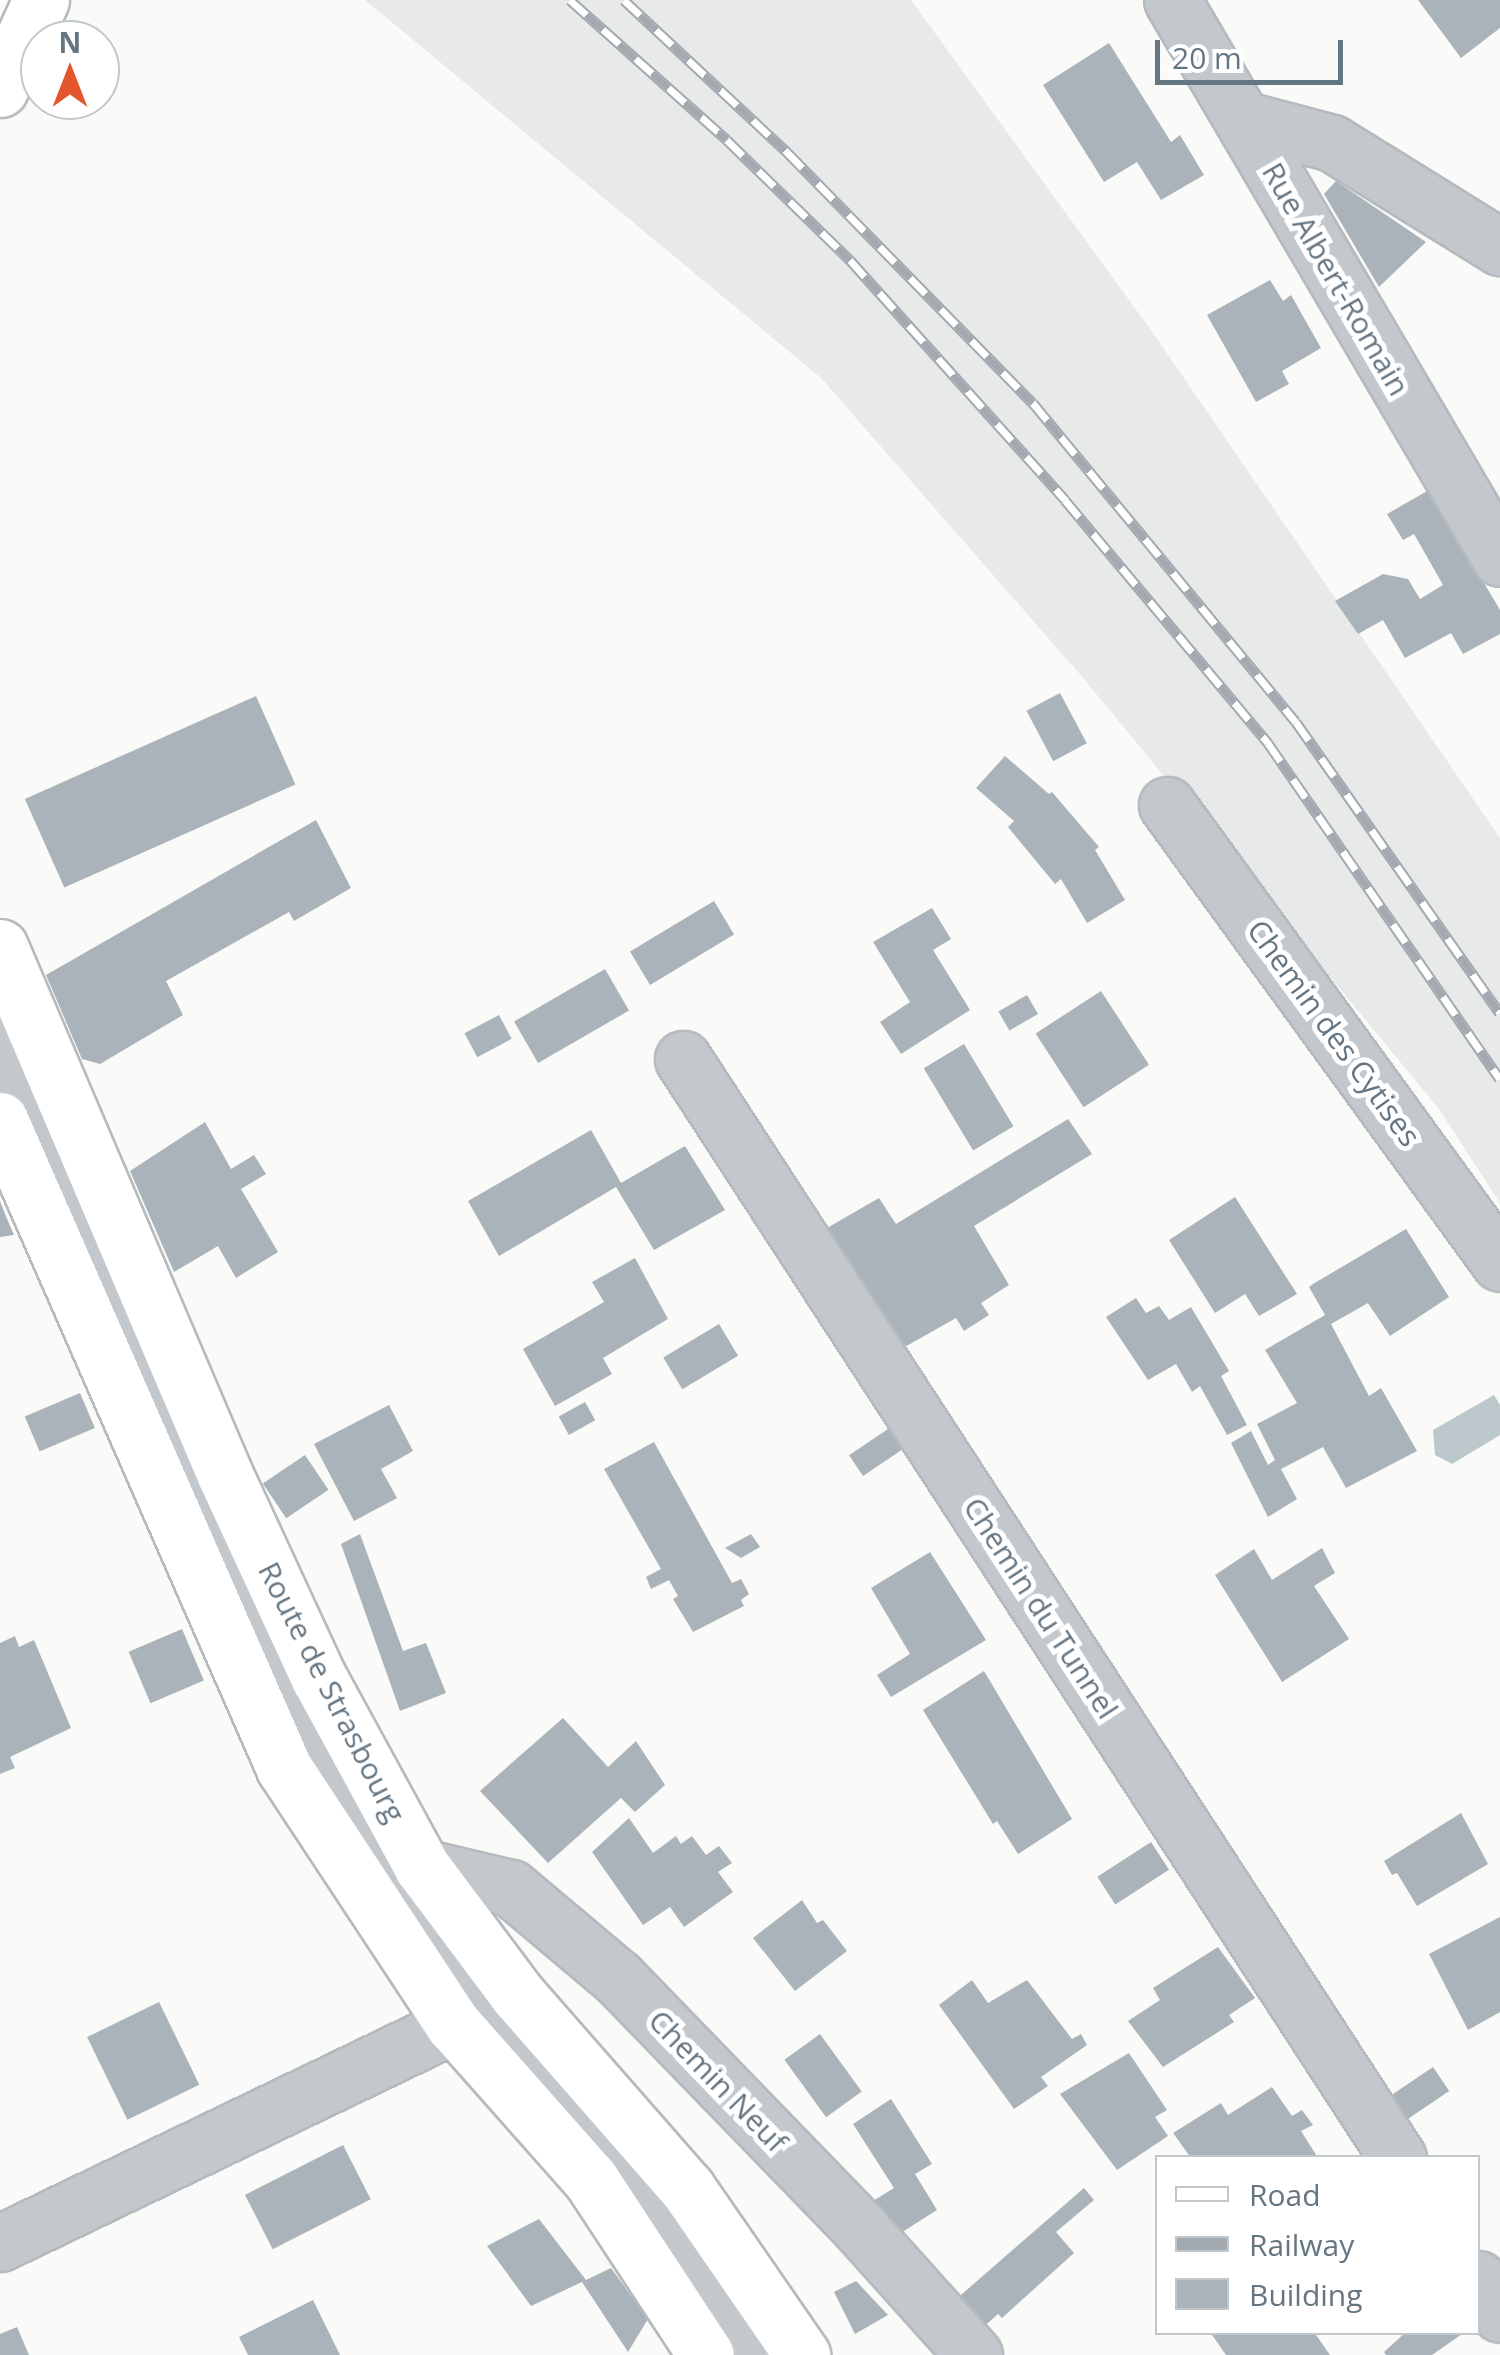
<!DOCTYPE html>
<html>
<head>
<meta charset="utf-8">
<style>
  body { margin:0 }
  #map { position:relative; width:1500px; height:2355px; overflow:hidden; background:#fafaf8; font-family:"Open Sans",sans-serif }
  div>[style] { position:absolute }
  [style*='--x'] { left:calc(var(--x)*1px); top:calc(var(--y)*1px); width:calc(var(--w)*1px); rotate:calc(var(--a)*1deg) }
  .built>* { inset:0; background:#e8e9e9 }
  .water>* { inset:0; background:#bbc7cb }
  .building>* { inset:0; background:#aab3b9; transform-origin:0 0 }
  .roads { filter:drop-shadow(2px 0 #b5babe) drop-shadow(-2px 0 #b5babe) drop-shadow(0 2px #b5babe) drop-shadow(0 -2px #b5babe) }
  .minor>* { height:55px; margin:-27.5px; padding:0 27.5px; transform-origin:27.5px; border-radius:27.5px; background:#c3c8cc }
  .major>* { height:55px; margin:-27.5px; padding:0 27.5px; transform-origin:27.5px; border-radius:27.5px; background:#fff }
  .rail>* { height:11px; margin-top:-5.5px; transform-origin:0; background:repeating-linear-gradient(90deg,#fff 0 22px,#a2aab0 0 44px); box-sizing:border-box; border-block:2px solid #a2aab0 }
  span { translate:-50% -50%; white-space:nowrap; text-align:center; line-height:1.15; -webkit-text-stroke:10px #fff; paint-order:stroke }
  .street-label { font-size:30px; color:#657683 }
  .legend { position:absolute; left:1155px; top:2155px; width:325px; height:180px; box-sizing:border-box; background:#fff; border:2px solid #c1c8cd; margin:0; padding:12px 18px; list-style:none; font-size:30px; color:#657683 }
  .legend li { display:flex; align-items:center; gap:20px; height:50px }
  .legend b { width:50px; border:2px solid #c1c8cd }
  .north { position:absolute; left:20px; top:20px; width:100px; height:100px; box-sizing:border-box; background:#fff; border:2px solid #c1c8cd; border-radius:50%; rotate:0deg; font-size:28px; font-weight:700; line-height:40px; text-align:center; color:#657683 }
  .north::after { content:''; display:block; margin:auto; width:35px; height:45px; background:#e4572e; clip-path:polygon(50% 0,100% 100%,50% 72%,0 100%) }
  .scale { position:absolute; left:1155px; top:40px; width:188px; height:45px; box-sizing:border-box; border:5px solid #657683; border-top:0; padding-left:12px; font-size:30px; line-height:35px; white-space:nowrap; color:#657683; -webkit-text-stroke:8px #fff; paint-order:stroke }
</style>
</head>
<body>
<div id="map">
  <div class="built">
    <div style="clip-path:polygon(365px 0,911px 0,1153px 333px,1500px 838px,1500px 1203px,1439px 1109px,1084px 679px,821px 378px)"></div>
  </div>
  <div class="water">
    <div style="clip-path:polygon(1494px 1395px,1500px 1405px,1500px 1435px,1452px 1464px,1435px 1455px,1433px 1430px)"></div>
  </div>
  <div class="building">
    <div style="clip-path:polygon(1418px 0,1500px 0,1500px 28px,1461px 58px)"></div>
    <div style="clip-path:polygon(1109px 43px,1171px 142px,1180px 135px,1204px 175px,1161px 200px,1137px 162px,1104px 182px,1043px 85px)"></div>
    <div style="clip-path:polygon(1336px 181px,1426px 242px,1379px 287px,1324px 194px)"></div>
    <div style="clip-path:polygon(1270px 280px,1283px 301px,1291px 295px,1321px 348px,1282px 371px,1289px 384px,1256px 402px,1207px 315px)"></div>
    <div style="clip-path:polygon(1429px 490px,1500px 610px,1500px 634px,1463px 654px,1451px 633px,1405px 658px,1383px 620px,1358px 634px,1335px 601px,1383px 574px,1408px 579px,1420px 599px,1443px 585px,1414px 534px,1403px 540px,1387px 514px)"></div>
    <div style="left:1060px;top:693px;width:57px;height:38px;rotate:62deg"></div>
    <div style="left:256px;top:696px;width:97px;height:253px;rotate:66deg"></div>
    <div style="clip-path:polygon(1005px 756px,1049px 794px,1052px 792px,1099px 847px,1095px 850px,1125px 900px,1087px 923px,1061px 879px,1055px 884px,1008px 827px,1014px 821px,976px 788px)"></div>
    <div style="clip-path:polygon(316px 820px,351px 888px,294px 921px,289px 912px,166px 981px,183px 1015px,100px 1064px,82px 1059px,46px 975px)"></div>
    <div style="left:714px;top:901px;width:39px;height:98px;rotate:59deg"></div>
    <div style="clip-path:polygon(932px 908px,951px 939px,933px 950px,970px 1010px,901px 1054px,880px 1022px,910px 1002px,873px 942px)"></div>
    <div style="left:605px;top:969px;width:48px;height:105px;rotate:60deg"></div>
    <div style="left:1101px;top:991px;width:88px;height:78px;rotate:57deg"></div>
    <div style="left:1027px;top:995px;width:22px;height:33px;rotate:60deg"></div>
    <div style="left:499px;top:1015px;width:27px;height:39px;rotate:62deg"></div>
    <div style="left:964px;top:1044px;width:96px;height:47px;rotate:59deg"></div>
    <div style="clip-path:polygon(1068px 1119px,1092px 1154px,974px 1226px,1009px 1285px,981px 1303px,989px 1315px,964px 1331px,956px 1318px,903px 1348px,827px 1228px,879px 1198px,896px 1224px)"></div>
    <div style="clip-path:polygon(205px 1122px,231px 1169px,254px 1155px,266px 1174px,241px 1189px,278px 1252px,236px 1278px,218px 1246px,174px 1272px,130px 1171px)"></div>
    <div style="clip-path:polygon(591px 1130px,621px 1183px,685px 1146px,725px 1210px,654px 1250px,616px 1187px,499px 1256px,468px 1201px)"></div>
    <div style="clip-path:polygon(1235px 1197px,1297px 1294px,1259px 1316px,1245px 1294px,1215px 1313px,1169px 1240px)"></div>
    <div style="clip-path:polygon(0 1201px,5px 1214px,14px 1235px,0 1237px)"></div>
    <div style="clip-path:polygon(1406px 1229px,1449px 1297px,1390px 1336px,1368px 1303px,1331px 1324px,1369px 1396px,1381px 1388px,1417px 1451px,1346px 1488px,1323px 1447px,1281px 1469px,1297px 1499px,1268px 1517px,1231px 1443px,1251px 1431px,1268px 1465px,1275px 1460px,1257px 1424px,1297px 1403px,1265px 1350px,1325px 1315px,1309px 1287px,1313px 1284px)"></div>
    <div style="clip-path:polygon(635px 1258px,668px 1319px,603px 1358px,612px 1374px,555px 1406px,523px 1349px,604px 1302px,592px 1282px)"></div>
    <div style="clip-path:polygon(1136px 1298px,1146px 1313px,1159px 1306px,1169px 1320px,1191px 1307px,1229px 1371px,1221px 1376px,1247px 1425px,1227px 1435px,1200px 1386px,1192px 1392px,1176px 1364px,1148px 1380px,1106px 1317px)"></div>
    <div style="left:719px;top:1324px;width:37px;height:65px;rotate:59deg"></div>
    <div style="left:80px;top:1393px;width:38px;height:60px;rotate:67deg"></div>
    <div style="left:585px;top:1402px;width:21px;height:30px;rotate:61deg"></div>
    <div style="clip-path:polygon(389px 1405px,413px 1451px,381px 1469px,397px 1498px,354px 1521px,314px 1444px)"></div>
    <div style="left:888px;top:1429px;width:25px;height:47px;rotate:56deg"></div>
    <div style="clip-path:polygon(654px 1442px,732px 1583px,741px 1579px,749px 1594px,741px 1600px,744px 1606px,693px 1632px,673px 1599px,678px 1596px,669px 1580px,651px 1589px,646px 1577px,661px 1569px,604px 1469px)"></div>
    <div style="left:305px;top:1455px;width:42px;height:51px;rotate:56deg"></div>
    <div style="clip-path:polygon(360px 1534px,403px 1651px,426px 1643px,446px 1693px,400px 1711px,341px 1544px)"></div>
    <div style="clip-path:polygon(751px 1534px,760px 1547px,741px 1558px,725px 1548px)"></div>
    <div style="clip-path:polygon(1322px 1548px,1335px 1573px,1314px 1586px,1349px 1639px,1282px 1682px,1215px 1575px,1254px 1549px,1272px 1580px)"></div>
    <div style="clip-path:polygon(930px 1552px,986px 1640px,891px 1697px,877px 1675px,910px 1654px,871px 1588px)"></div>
    <div style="left:182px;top:1629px;width:56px;height:58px;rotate:67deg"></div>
    <div style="clip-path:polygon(15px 1636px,19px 1647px,34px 1640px,71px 1728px,10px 1757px,15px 1768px,0 1774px,0 1643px)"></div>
    <div style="clip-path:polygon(984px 1671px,1072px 1819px,1018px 1854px,997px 1821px,993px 1824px,923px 1710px)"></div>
    <div style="clip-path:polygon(563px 1718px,608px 1767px,636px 1741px,665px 1785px,635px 1812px,621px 1798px,548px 1863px,480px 1791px)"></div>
    <div style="clip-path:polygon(1461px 1813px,1488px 1864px,1417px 1906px,1397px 1873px,1392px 1875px,1384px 1861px)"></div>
    <div style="clip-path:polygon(629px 1818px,653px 1853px,676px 1836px,681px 1844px,692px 1836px,706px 1855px,719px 1846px,732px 1863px,718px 1872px,733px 1892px,684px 1927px,670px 1907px,643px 1925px,592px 1852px)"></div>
    <div style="left:1151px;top:1842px;width:33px;height:64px;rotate:57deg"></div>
    <div style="clip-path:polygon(802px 1900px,817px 1923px,823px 1920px,847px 1951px,795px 1991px,753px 1938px)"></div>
    <div style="clip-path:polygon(1500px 1917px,1500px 2012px,1468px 2030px,1429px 1954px)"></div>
    <div style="clip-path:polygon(1218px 1947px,1255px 1998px,1229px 2015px,1234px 2022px,1163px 2067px,1128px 2021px,1160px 2000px,1153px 1988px)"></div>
    <div style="clip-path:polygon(972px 1980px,988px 2003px,1027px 1980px,1072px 2039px,1081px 2034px,1087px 2045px,1041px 2077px,1048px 2086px,1014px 2109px,939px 2005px)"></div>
    <div style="left:159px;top:2002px;width:92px;height:80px;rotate:64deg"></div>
    <div style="left:820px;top:2034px;width:71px;height:44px;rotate:54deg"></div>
    <div style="clip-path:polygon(1129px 2053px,1167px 2110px,1155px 2117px,1168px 2136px,1117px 2170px,1060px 2094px)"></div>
    <div style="left:1433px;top:2067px;width:29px;height:58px;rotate:56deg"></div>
    <div style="clip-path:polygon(1272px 2087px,1292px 2116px,1302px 2110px,1313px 2125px,1301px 2131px,1318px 2158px,1191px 2158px,1173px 2133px,1221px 2103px,1228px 2115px)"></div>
    <div style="clip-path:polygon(891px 2099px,932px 2164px,915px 2174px,937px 2210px,896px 2236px,868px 2204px,894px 2188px,853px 2124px)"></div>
    <div style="left:343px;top:2145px;width:61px;height:110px;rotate:63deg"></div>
    <div style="clip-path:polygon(1084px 2188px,1094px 2200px,1056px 2232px,1074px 2253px,1002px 2318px,998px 2314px,980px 2330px,954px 2301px)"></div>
    <div style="clip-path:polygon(539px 2219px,586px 2280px,611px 2268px,648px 2319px,628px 2352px,582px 2282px,531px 2306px,487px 2246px)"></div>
    <div style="clip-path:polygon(856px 2281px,888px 2315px,855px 2334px,834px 2292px)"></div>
    <div style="clip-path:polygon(313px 2300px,340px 2355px,248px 2355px,239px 2337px)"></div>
    <div style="clip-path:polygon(17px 2327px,29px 2355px,0 2355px,0 2334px)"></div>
    <div style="clip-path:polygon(1210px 2332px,1314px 2332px,1330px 2355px,1226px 2355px)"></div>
    <div style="clip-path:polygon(1406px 2332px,1465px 2332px,1432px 2355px,1386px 2355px,1384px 2352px)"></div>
  </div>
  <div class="roads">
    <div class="minor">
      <div style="--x:1172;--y:0;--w:647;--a:59.55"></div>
      <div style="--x:1242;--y:119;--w:93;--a:14.9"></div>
      <div style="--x:1332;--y:143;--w:198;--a:31.8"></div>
      <div style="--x:1167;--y:805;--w:566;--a:53.98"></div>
      <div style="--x:0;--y:1039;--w:770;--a:66.43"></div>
      <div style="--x:308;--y:1745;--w:163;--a:58.6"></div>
      <div style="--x:393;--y:1884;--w:313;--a:51"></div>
      <div style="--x:590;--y:2127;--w:234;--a:52.6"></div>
      <div style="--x:732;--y:2313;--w:47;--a:64.5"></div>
      <div style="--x:683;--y:1059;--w:1311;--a:56.95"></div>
      <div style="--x:422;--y:1867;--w:91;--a:13.3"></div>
      <div style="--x:511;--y:1888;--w:140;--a:40.1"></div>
      <div style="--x:618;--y:1978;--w:349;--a:45.9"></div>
      <div style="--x:861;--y:2229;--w:169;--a:48.1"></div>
      <div style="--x:0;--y:2243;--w:551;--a:-25.68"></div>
      <div style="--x:1478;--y:2279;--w:41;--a:57.8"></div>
    </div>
    <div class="major">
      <div style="--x:0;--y:89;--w:98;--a:-65.3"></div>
      <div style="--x:0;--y:947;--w:574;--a:66.92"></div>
      <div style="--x:225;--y:1475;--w:224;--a:65.2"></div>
      <div style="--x:319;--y:1678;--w:215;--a:61.4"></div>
      <div style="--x:422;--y:1867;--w:159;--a:53.2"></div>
      <div style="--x:517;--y:1994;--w:258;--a:48.8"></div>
      <div style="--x:687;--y:2188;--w:203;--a:55.4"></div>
      <div style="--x:0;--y:1120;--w:708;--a:66.33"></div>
      <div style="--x:284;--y:1768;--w:307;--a:56.6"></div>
      <div style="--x:453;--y:2024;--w:208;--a:48.5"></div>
      <div style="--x:591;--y:2180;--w:209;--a:56.7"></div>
    </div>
  </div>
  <div class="rail">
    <div style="--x:570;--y:0;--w:210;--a:41.7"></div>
    <div style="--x:727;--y:140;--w:172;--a:44.3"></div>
    <div style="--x:850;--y:260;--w:322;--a:48.1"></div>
    <div style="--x:1065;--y:500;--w:317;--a:50.1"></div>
    <div style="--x:1268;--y:743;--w:408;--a:55.4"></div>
    <div style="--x:624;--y:0;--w:223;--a:43"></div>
    <div style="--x:787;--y:152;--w:351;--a:45.6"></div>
    <div style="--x:1033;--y:403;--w:413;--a:50.5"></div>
    <div style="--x:1296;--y:722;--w:355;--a:55"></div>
  </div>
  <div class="street-label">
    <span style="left:1336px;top:279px;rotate:60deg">Rue Albert-Romain</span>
    <span style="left:1334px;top:1033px;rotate:54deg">Chemin des Cytises</span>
    <span style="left:1041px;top:1608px;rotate:57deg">Chemin du Tunnel</span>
    <span style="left:332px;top:1692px;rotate:63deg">Route de Strasbourg</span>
    <span style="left:718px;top:2081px;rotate:46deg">Chemin Neuf</span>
  </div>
  <ul class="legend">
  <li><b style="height:12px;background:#fff"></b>Road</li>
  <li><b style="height:12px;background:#a2aab0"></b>Railway</li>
  <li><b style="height:28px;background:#aab3b9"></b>Building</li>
  </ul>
  <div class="north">N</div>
  <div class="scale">20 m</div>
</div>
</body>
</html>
